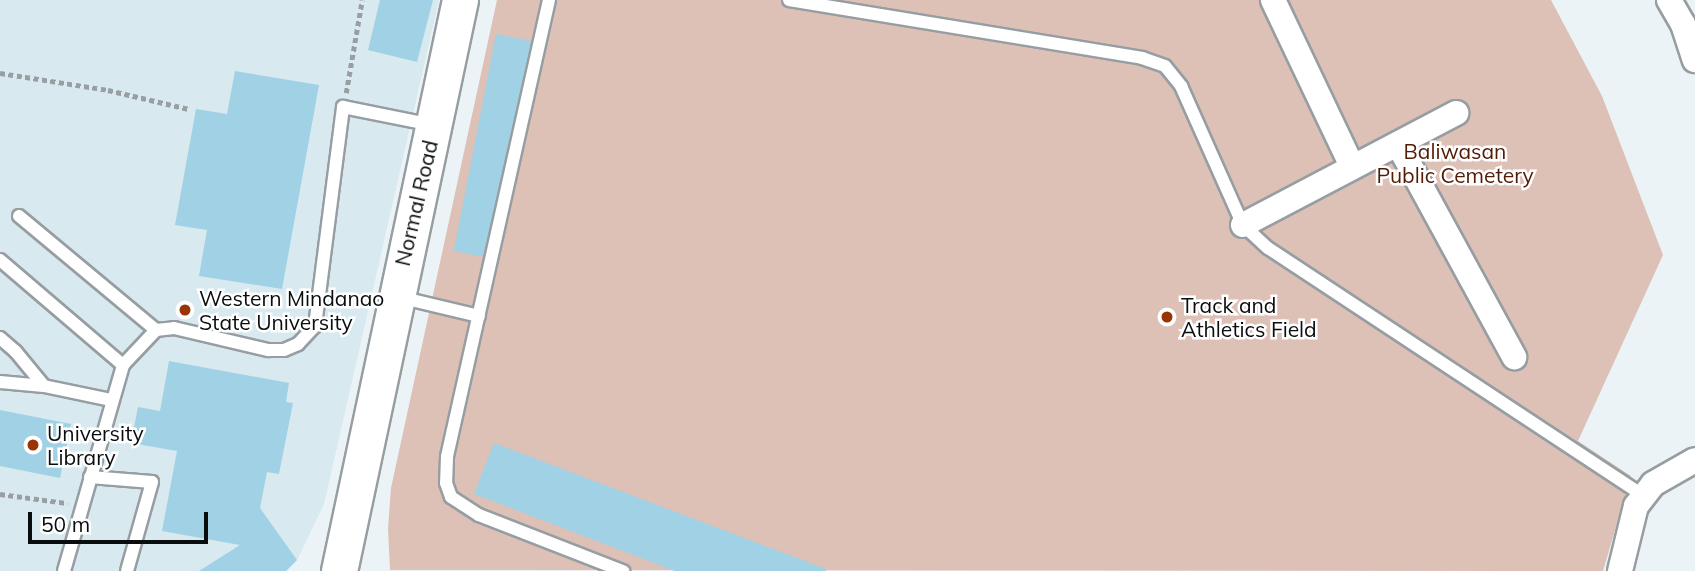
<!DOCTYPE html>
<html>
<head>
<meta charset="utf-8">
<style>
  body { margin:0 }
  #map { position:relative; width:1695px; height:571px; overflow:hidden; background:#ebf3f7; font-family:Mulish,sans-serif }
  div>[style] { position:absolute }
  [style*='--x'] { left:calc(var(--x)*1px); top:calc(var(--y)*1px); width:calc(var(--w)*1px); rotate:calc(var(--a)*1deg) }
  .built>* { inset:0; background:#d8e9f0 }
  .green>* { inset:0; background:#ddc0b6 }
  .building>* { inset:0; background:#a0d1e5; transform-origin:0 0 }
  .path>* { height:4.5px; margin-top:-2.25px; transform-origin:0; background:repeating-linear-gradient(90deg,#989ea1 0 5px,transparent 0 8.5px) }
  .roads { filter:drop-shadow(2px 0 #979ea2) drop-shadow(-2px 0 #979ea2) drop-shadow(0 2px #979ea2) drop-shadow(0 -2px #979ea2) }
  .lane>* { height:12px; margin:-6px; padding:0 6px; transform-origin:6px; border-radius:6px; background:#fff }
  .street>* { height:24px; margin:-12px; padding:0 12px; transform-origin:12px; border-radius:12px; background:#fff }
  .secondary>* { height:35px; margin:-17.5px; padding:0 17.5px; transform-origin:17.5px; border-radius:17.5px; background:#fff }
  .dots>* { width:19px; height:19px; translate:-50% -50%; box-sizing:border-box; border:4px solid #fff; border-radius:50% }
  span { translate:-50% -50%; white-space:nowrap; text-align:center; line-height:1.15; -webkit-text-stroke:5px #fff; paint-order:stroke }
  .park-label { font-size:21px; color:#511b04 }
  .street-label { font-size:21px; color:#0a0d0e }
  .poi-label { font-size:21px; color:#0a0d0e }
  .left { translate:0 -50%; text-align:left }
  .scale { position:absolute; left:28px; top:512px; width:180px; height:32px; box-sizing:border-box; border:4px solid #0a0d0e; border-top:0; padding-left:9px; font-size:21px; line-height:24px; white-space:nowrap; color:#0a0d0e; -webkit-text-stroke:5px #fff; paint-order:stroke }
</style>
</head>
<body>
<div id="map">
  <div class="built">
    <div style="clip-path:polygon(0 0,439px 0,324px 504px,297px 560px,286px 571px,0 571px)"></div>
  </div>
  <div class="green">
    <div style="clip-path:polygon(497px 0,1551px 0,1602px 96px,1663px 255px,1578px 441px,1631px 476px,1603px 571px,390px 570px,388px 529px,391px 488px)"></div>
  </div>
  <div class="building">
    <div style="clip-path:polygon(380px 0,433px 0,417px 62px,368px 50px)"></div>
    <div style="left:496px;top:34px;width:36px;height:221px;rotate:11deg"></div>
    <div style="clip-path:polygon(235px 71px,319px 85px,282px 289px,199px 276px,207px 230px,175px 225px,196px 109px,227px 114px)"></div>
    <div style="clip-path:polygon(169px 361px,289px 383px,286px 402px,293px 403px,279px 474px,267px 472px,260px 508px,297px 560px,286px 571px,199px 571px,240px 545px,162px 531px,177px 451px,131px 443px,138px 407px,160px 411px)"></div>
    <div style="clip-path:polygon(0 410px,71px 424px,60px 478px,0 466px)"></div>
    <div style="clip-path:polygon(494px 443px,826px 569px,826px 571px,675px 571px,474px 494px)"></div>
  </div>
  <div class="path">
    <div style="--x:0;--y:73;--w:109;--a:8.9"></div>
    <div style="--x:108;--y:90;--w:83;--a:13.2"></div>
    <div style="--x:346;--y:93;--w:94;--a:-80.2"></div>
    <div style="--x:0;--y:494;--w:68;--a:7.7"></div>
  </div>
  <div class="roads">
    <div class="lane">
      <div style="--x:549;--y:0;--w:468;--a:102.6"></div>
      <div style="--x:447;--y:457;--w:26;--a:92"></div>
      <div style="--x:446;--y:483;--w:15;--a:70"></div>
      <div style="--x:451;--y:497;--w:33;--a:33"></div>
      <div style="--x:479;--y:515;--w:155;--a:21.3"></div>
      <div style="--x:789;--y:0;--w:358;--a:9.3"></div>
      <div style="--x:1142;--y:58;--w:24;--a:19"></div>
      <div style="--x:1165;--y:66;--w:26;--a:51"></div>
      <div style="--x:1181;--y:86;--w:152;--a:66"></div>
      <div style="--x:1243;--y:225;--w:34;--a:43"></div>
      <div style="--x:1268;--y:248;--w:449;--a:33.4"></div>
      <div style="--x:19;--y:216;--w:178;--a:39.8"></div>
      <div style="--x:0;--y:260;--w:162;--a:40.5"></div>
      <div style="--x:399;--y:297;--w:82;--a:13.4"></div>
      <div style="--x:0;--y:338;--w:21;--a:41"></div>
      <div style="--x:16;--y:352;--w:44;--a:50.5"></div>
      <div style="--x:0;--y:382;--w:44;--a:5.2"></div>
      <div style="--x:44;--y:386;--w:68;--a:11.8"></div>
      <div style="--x:90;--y:477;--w:62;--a:4.6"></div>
      <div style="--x:152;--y:482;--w:92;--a:105.7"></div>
      <div style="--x:64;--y:571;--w:214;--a:-74"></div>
      <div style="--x:123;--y:365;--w:48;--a:-46.7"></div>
      <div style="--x:156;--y:330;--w:18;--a:-6"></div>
      <div style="--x:174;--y:328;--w:97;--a:13.2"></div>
      <div style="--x:268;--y:350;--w:16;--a:0"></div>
      <div style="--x:284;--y:350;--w:15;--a:-23"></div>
      <div style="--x:298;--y:344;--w:25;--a:-47"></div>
      <div style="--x:315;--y:326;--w:221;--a:-82.7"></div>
      <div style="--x:343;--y:107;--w:92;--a:11.3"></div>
    </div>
    <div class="street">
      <div style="--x:1273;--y:0;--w:184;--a:64.6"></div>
      <div style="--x:1669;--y:0;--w:28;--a:60"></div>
      <div style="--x:1683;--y:24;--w:38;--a:72"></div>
      <div style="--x:1398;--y:144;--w:243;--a:61.4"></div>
      <div style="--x:1243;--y:225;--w:241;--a:-27.7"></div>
      <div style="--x:1620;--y:571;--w:67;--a:-76.2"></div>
      <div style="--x:1636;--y:506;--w:28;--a:-52"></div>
      <div style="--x:1653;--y:484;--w:48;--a:-29.7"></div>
    </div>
    <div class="secondary">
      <div style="--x:339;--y:571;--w:584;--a:-78.04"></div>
    </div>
  </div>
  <div class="dots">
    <div style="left:185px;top:310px;background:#993403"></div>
    <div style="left:1167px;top:317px;background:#993403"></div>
    <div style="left:33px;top:445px;background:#993403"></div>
  </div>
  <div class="park-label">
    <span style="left:1455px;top:163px">Baliwasan<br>Public Cemetery</span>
  </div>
  <div class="street-label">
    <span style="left:416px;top:203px;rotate:-77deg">Normal Road</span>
  </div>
  <div class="poi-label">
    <span class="left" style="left:199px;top:310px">Western Mindanao<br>State University</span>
    <span class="left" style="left:1181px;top:317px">Track and<br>Athletics Field</span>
    <span class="left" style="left:47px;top:445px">University<br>Library</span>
  </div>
  <div class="scale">50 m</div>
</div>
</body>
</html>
